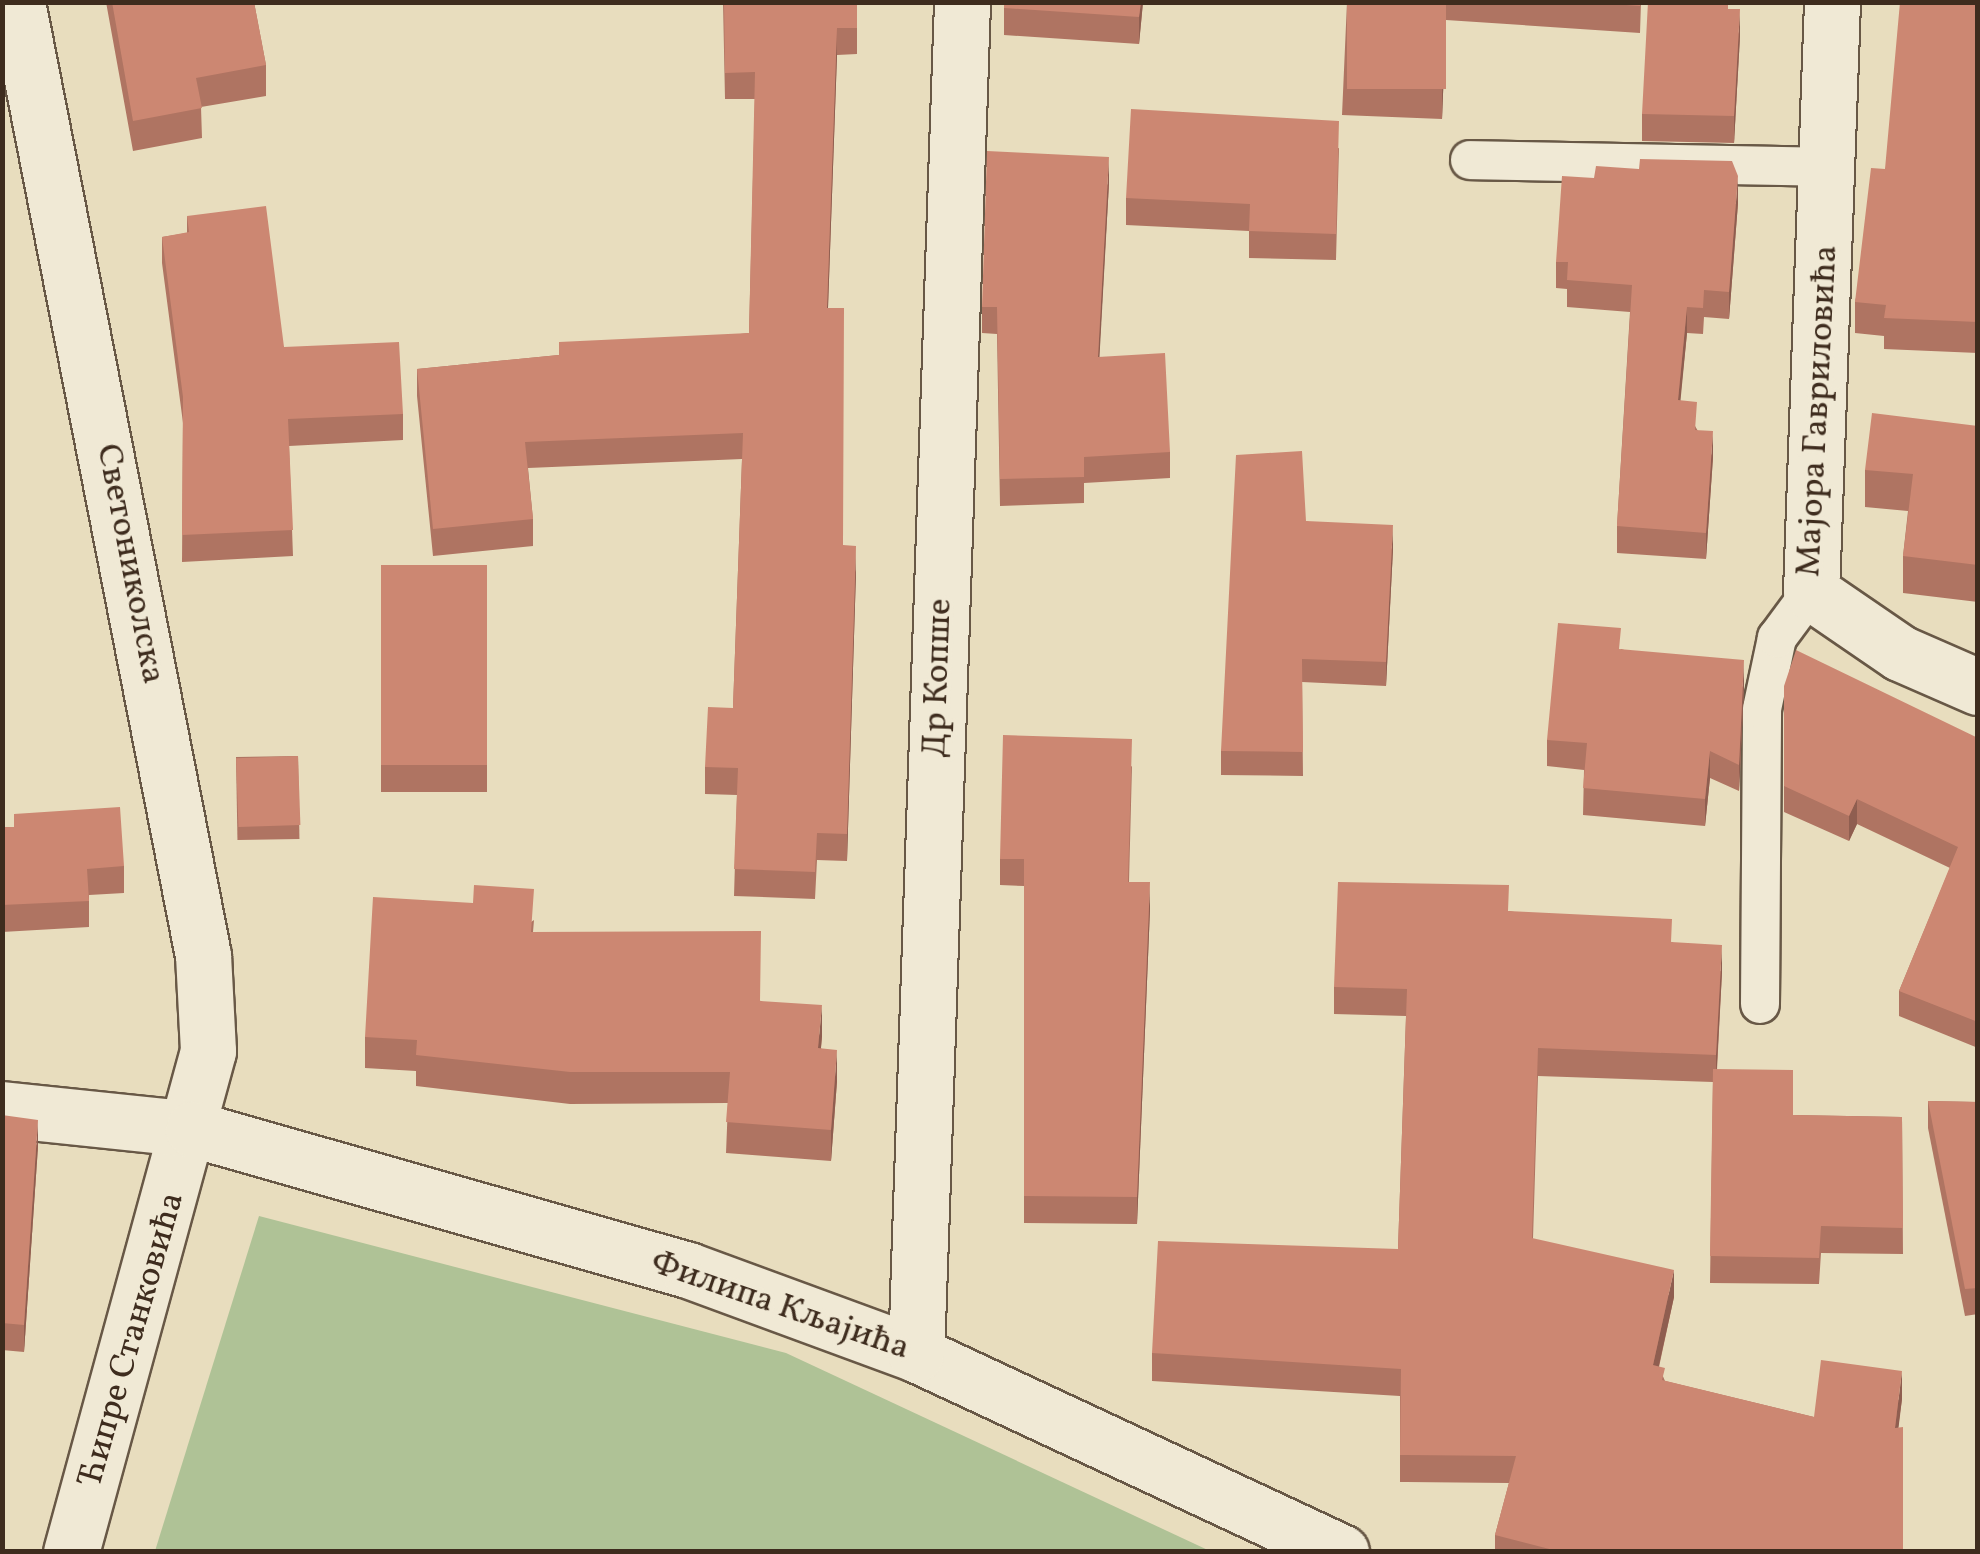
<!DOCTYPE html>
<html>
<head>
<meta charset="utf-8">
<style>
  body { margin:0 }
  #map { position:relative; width:1980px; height:1554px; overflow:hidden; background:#e8ddbe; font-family:Vollkorn,serif }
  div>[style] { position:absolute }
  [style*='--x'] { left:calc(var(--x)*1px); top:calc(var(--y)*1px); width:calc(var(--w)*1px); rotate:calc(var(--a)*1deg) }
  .green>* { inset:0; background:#afc296 }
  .roads { filter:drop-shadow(2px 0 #685846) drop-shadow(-2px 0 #685846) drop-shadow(0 2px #685846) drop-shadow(0 -2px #685846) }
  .lane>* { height:38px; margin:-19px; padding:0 19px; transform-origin:19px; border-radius:19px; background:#f0e9d5 }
  .street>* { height:55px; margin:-27.5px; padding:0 27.5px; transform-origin:27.5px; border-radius:27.5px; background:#f0e9d5 }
  .wall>* { inset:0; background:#af7462; transform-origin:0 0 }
  .shaded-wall>* { inset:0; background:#8f5e50 }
  .building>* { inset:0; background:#cc8772; transform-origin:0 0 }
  span { translate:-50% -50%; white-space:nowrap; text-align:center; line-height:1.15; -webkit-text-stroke:8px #f0e9d5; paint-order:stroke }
  .street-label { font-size:35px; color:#3e2c1e }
  .frame { position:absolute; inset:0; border:5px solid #3e2c1e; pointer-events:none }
</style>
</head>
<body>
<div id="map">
  <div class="green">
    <div style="clip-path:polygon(259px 1216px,786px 1353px,1210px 1551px,155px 1551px)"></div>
  </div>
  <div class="roads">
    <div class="lane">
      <div style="--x:1470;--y:160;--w:359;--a:1.1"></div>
      <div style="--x:1760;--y:1004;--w:295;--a:-89.6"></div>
      <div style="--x:1762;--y:709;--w:73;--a:-78.1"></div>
      <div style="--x:1777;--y:638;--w:57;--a:-53.5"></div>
    </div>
    <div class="street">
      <div style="--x:17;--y:2;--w:971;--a:78.96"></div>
      <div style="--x:203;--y:955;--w:96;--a:87"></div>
      <div style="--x:208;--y:1051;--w:519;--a:105.29"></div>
      <div style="--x:1832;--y:2;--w:590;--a:92.04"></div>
      <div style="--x:1811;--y:592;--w:108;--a:34.4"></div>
      <div style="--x:1900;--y:653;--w:85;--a:23.6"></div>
      <div style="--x:2;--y:1109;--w:192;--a:6"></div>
      <div style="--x:193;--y:1129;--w:515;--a:15.9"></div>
      <div style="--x:688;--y:1270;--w:243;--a:20.2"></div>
      <div style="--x:916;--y:1354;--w:469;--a:25"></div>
      <div style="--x:916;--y:1354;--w:1353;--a:-88.05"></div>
    </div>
  </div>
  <div class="wall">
    <div style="clip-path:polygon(106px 2px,254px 2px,266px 65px,266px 96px,201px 107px,202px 138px,133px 151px)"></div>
    <div style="clip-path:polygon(723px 2px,857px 28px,857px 54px,837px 55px,828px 308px,843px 545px,856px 572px,847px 861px,817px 860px,815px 899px,734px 896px,737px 795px,705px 794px,705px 767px,733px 708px,742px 459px,528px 468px,533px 519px,533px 546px,433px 556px,417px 396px,417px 369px,559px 355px,749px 333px,755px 99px,725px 99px)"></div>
    <div style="clip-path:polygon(1004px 2px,1143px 2px,1139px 44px,1004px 35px)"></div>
    <div style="clip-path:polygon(1347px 2px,1641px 2px,1640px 33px,1446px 20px,1442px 119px,1342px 115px)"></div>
    <div style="clip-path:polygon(1978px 2px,1978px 353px,1884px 349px,1884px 336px,1855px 333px,1855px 302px,1885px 169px)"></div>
    <div style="clip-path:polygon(1728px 9px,1740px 36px,1734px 143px,1642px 141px,1642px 114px)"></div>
    <div style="clip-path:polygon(1339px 148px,1336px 260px,1249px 258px,1249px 231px,1126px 225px,1126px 198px)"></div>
    <div style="clip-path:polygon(1109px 183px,1099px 357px,1170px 452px,1170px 478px,1084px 483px,1084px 503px,1000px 506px,997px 334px,982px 333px,982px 307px)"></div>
    <div style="clip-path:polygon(1738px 203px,1729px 319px,1704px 317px,1703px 334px,1687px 333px,1680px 400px,1713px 457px,1706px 559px,1617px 553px,1617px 526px,1630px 312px,1567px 307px,1567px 289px,1556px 288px,1556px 262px)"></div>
    <div style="clip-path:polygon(187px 216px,284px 347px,403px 414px,403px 440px,289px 446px,293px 556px,182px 562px,183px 423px,162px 263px,162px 237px,187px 233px)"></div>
    <div style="clip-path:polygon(1978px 426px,1978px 602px,1903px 593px,1903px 556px,1908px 511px,1865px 507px,1865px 470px)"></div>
    <div style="clip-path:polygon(1306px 521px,1393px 549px,1386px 686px,1302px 682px,1303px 776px,1221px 775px,1221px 751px)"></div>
    <div style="left:487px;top:565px;width:227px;height:106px;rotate:90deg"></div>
    <div style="clip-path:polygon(1621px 649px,1744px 687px,1739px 791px,1710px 778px,1705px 826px,1583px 815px,1584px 770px,1547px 766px,1547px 740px)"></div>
    <div style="clip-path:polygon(1784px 686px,1978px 738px,1978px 1048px,1899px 1016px,1899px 991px,1950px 868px,1857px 824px,1849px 841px,1784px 812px)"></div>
    <div style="left:298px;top:756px;width:83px;height:62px;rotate:89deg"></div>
    <div style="clip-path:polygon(1132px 766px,1129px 882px,1150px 909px,1137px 1224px,1024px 1223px,1024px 886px,1000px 885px,1000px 859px)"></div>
    <div style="clip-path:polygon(2px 827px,124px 866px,124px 893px,89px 895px,89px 927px,2px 932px)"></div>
    <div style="clip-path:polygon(1509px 911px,1672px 942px,1722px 972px,1717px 1070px,1793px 1115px,1902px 1117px,1903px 1254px,1821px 1253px,1819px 1284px,1710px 1283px,1713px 1082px,1538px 1076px,1533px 1239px,1674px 1297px,1659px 1367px,1665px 1381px,1814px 1417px,1902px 1399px,1898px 1428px,1903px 1552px,1495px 1552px,1495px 1535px,1509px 1483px,1400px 1482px,1400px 1396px,1152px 1381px,1152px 1353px,1398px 1249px,1406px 1016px,1334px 1014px,1334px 987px)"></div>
    <div style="clip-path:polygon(534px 920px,533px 932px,761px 1001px,822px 1036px,821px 1048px,837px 1081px,831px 1161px,726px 1153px,728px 1103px,570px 1104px,416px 1086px,416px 1071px,365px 1068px,365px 1037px)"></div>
    <div style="clip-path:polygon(1928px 1101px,1978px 1102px,1978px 1314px,1965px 1316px,1928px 1128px)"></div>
    <div style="clip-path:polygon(2px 1115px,38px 1146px,24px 1352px,2px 1350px)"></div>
  </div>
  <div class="shaded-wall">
    <div style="clip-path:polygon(1141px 2px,1143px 2px,1139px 44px,1139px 17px)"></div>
    <div style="clip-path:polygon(1446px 2px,1446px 20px,1442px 119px,1442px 93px)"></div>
    <div style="clip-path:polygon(1740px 9px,1740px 36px,1734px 143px,1734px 116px)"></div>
    <div style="clip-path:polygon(837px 28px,837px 55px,827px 335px,827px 308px)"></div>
    <div style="clip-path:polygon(1109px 157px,1109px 183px,1098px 384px,1098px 357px)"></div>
    <div style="clip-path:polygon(1738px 176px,1738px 203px,1729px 319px,1729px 292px)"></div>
    <div style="clip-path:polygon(1687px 307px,1687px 333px,1678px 426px,1678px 400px)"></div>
    <div style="clip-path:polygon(1713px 431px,1713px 457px,1706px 559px,1706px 533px)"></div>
    <div style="clip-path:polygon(1393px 525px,1393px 549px,1386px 686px,1386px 662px)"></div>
    <div style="clip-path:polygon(856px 546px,856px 572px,847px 861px,847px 834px)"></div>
    <div style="clip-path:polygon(1744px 660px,1744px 687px,1739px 791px,1739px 765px)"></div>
    <div style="clip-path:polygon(1710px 751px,1710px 778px,1705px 826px,1705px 799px)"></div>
    <div style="clip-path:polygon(1857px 799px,1857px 824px,1849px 841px,1849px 816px)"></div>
    <div style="clip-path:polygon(1150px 882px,1150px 909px,1137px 1224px,1137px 1197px)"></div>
    <div style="clip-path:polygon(1722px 945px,1722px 972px,1716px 1082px,1716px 1055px)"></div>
    <div style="clip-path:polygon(822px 1005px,822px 1036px,818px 1079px,818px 1048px)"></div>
    <div style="clip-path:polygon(837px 1050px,837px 1081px,831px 1161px,831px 1130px)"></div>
    <div style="clip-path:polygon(38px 1120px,38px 1146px,24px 1352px,24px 1325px)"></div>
    <div style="clip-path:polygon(1674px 1270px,1674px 1297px,1653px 1392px,1653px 1365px)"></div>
    <div style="clip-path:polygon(1902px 1371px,1902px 1399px,1895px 1456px,1895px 1428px)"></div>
  </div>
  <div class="building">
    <div style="clip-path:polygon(112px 2px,254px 2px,266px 65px,196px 78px,202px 108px,133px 121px)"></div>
    <div style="clip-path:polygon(724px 2px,857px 2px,857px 28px,837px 28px,827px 308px,844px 308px,843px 545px,856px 546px,847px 834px,817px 833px,815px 872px,734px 869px,738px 768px,705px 767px,708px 707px,733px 708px,743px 433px,525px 442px,533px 519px,433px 529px,417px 369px,559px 355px,559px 342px,749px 333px,755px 72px,725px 73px)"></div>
    <div style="clip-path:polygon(1004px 2px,1141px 2px,1139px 17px,1004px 8px)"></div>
    <div style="left:1347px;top:2px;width:99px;height:87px"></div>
    <div style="clip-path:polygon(1585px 2px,1640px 2px,1640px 6px)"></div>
    <div style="clip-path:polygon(1648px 2px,1728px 2px,1728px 9px,1740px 9px,1734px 116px,1642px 114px)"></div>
    <div style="clip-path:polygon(1900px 2px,1978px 2px,1978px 322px,1884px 318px,1886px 305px,1855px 302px,1871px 168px,1885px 169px)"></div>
    <div style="clip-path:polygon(1131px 109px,1339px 121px,1336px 234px,1249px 231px,1250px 204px,1126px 198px)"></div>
    <div style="clip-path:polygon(987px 151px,1109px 157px,1098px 357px,1165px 353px,1170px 452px,1084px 457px,1084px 477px,1000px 479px,997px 307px,982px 307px)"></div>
    <div style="clip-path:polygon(1640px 159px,1732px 161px,1738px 176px,1729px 292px,1704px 290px,1703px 308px,1687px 307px,1678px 400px,1697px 402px,1695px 430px,1713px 431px,1706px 533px,1617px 526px,1632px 285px,1567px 280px,1568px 262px,1556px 262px,1562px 176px,1594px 178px,1596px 166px,1639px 169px)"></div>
    <div style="clip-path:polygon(266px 206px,284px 347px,399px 342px,403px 414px,288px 419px,293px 530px,182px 535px,183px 397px,162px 237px,189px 232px,187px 216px)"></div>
    <div style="clip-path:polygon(1872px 413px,1978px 426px,1978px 565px,1903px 556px,1913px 474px,1865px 470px)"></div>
    <div style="clip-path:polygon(1302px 451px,1306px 521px,1393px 525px,1386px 662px,1302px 659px,1303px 752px,1221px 751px,1236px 455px)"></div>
    <div style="left:487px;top:565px;width:200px;height:106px;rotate:90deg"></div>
    <div style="clip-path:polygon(1558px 623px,1621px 628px,1619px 649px,1744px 660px,1739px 765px,1710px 751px,1705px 799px,1583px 788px,1587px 743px,1547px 740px)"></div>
    <div style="clip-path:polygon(1796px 650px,1978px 738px,1978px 1022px,1899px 991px,1958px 847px,1857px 799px,1849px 816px,1784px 786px,1784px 686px)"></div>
    <div style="clip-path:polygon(1003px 735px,1132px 739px,1128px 882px,1150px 882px,1137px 1197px,1024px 1196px,1024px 859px,1000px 859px)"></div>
    <div style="left:298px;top:756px;width:69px;height:62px;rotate:88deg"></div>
    <div style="clip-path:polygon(120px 807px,124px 866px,87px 869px,89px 901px,2px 905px,2px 827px,14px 827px,14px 814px)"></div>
    <div style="clip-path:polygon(1338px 882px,1509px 885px,1508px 911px,1672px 919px,1671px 942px,1722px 945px,1716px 1055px,1538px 1048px,1532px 1238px,1674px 1270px,1653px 1365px,1665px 1368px,1662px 1380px,1814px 1417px,1821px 1360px,1902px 1371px,1895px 1428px,1903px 1427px,1903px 1552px,1561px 1552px,1495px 1535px,1516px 1456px,1400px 1455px,1401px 1369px,1152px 1353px,1158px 1241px,1398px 1249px,1407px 989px,1334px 987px)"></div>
    <div style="clip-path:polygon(474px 885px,534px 889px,531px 932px,761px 931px,760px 1001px,822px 1005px,818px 1048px,837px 1050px,831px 1130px,726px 1122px,730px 1072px,570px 1072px,416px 1055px,417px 1040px,365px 1037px,373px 897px,473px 903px)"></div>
    <div style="clip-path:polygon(1713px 1069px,1793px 1070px,1793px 1115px,1902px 1117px,1903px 1228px,1821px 1226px,1819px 1258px,1710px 1256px)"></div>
    <div style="clip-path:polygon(1928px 1101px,1978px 1102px,1978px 1288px,1965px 1289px)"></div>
    <div style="clip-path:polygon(2px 1115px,38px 1120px,24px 1325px,2px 1323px)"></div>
  </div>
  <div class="street-label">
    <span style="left:1818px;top:411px;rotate:-87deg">Мајора Гавриловића</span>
    <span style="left:130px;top:564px;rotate:79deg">Светониколска</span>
    <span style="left:938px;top:678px;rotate:-88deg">Др Копше</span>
    <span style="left:780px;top:1306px;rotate:19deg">Филипа Кљајића</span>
    <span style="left:132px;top:1340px;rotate:-74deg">Ћипре Станковића</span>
  </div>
  <div class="frame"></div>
</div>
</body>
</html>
